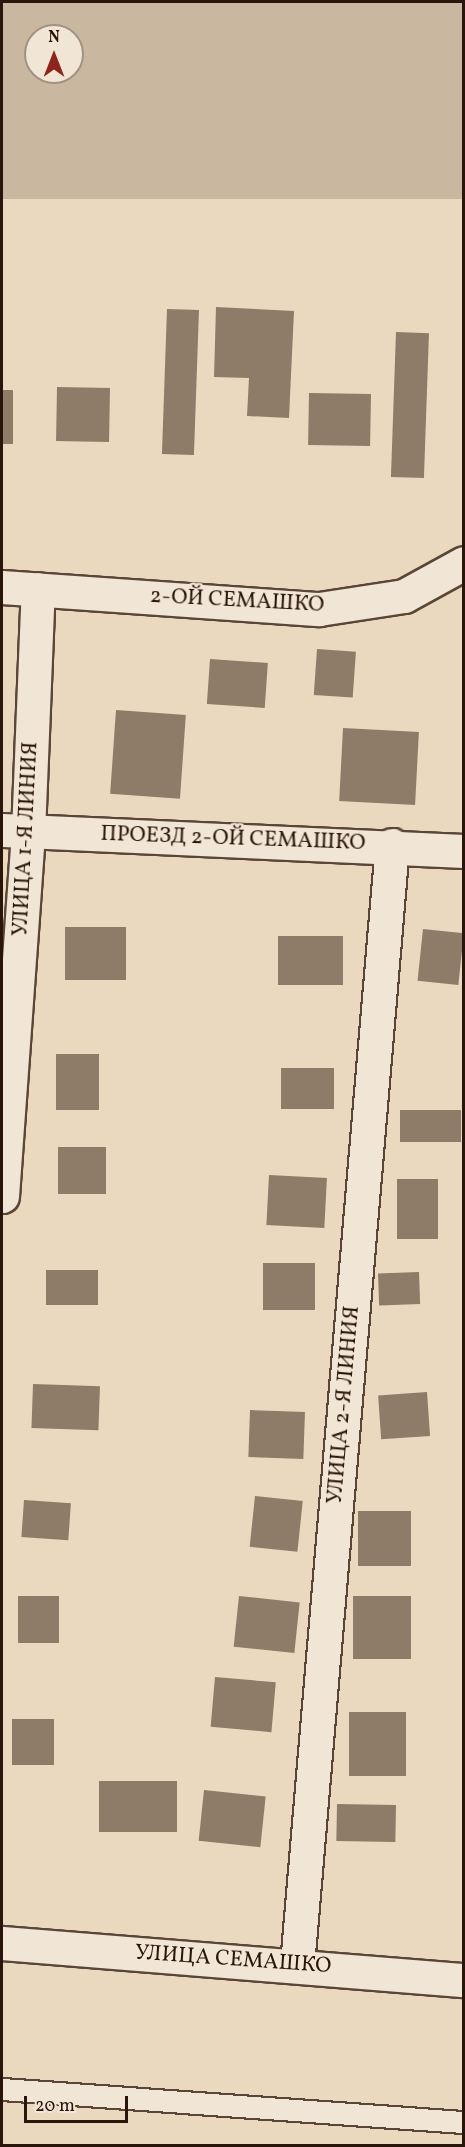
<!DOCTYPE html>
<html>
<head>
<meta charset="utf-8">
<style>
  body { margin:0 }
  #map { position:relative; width:465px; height:2147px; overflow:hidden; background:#ead9be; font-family:Vollkorn,serif }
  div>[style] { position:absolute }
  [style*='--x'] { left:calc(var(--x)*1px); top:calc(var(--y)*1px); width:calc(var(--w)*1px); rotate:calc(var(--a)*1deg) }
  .green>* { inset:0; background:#c9b89f }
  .building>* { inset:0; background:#8e7b68; transform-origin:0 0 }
  .roads { filter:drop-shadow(2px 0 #5a4637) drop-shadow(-2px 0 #5a4637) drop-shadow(0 2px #5a4637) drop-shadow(0 -2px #5a4637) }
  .lane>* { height:21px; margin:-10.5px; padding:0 10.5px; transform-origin:10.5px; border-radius:10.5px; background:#f1e6d5 }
  .street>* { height:33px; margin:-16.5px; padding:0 16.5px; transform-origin:16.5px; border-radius:16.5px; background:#f1e6d5 }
  .secondary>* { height:33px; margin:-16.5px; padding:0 16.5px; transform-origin:16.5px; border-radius:16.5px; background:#f1e6d5 }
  span { translate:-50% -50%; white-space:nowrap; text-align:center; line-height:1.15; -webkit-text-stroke:4.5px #f1e6d5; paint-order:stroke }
  .street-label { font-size:22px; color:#2a150a }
  .frame { position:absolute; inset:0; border:3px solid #2a150a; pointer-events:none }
  .north { position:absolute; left:24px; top:24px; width:60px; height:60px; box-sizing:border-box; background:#f1e6d5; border:2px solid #a19284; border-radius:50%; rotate:0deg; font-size:16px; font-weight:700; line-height:24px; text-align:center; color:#2a150a }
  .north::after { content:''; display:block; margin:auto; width:21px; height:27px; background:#8f2418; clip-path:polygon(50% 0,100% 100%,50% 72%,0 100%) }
  .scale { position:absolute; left:24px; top:2096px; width:104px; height:27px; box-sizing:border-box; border:3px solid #2a150a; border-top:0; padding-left:8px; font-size:18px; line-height:21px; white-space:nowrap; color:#2a150a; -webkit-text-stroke:4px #f1e6d5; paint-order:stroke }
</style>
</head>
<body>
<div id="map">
  <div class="green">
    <div style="clip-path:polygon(evenodd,2px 2px,463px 2px,463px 199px,2px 199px,2px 2px,36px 36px,72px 36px,72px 72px,36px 72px,36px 36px)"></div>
  </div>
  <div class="building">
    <div style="clip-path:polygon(216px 307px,294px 311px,289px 418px,247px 416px,249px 378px,214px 377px)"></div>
    <div style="left:167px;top:309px;width:32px;height:145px;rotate:2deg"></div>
    <div style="left:396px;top:332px;width:33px;height:145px;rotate:2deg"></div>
    <div style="left:57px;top:387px;width:53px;height:54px;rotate:1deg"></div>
    <div style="left:2px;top:390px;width:11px;height:54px"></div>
    <div style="left:309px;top:393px;width:62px;height:52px;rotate:1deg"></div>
    <div style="left:317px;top:649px;width:39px;height:46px;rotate:4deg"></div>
    <div style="left:210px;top:659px;width:58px;height:45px;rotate:4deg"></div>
    <div style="left:116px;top:710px;width:70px;height:84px;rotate:4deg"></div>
    <div style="left:343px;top:728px;width:76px;height:73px;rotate:3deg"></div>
    <div style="left:65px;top:927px;width:61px;height:53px"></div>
    <div style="left:423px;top:929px;width:41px;height:52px;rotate:6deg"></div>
    <div style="left:278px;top:936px;width:65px;height:49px"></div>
    <div style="left:56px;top:1054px;width:43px;height:56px"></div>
    <div style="left:281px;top:1068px;width:53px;height:41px"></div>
    <div style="left:400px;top:1110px;width:61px;height:32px"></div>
    <div style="left:58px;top:1147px;width:48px;height:47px"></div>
    <div style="left:269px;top:1175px;width:58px;height:50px;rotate:3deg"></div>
    <div style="left:397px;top:1179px;width:41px;height:60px"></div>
    <div style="left:263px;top:1263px;width:52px;height:47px"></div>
    <div style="left:46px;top:1270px;width:52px;height:35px"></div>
    <div style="left:419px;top:1272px;width:32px;height:41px;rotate:88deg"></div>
    <div style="left:33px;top:1384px;width:67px;height:44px;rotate:2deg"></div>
    <div style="left:427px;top:1392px;width:44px;height:49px;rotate:86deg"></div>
    <div style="left:250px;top:1410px;width:55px;height:47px;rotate:2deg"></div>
    <div style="left:255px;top:1496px;width:48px;height:51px;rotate:6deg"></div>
    <div style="left:24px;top:1500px;width:47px;height:37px;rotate:4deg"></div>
    <div style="left:358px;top:1511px;width:53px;height:55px"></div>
    <div style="left:18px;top:1596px;width:41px;height:47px"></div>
    <div style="left:239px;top:1596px;width:61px;height:51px;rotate:6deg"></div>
    <div style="left:353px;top:1596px;width:58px;height:63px"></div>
    <div style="left:215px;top:1677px;width:61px;height:50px;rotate:5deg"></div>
    <div style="left:349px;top:1712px;width:57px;height:64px"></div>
    <div style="left:12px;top:1719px;width:42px;height:46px"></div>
    <div style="left:99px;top:1781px;width:78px;height:51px"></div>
    <div style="left:204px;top:1790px;width:62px;height:51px;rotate:6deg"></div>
    <div style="left:337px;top:1804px;width:59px;height:37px;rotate:1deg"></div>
  </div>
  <div class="roads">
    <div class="lane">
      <div style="--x:2;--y:2089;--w:463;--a:4.1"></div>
    </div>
    <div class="street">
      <div style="--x:2;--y:587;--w:318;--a:4"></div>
      <div style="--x:319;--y:609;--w:86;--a:-8.7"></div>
      <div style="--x:404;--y:596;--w:68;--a:-28.8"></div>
      <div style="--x:2;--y:830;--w:462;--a:2.6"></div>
      <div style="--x:2;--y:1196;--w:364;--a:-85.9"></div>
      <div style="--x:28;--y:833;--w:244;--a:-87.7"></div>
      <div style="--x:297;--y:1965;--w:1124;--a:-85.15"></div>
    </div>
    <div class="secondary">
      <div style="--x:2;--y:1943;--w:463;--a:4.6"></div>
    </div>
  </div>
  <div class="street-label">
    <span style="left:237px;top:601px;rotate:3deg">2-ОЙ СЕМАШКО</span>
    <span style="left:26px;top:839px;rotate:-87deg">УЛИЦА 1-Я ЛИНИЯ</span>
    <span style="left:233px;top:839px;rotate:2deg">ПРОЕЗД 2-ОЙ СЕМАШКО</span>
    <span style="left:344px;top:1405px;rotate:-85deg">УЛИЦА 2-Я ЛИНИЯ</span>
    <span style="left:233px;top:1960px;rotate:4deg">УЛИЦА СЕМАШКО</span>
  </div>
  <div class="frame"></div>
  <div class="north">N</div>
  <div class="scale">20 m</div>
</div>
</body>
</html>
